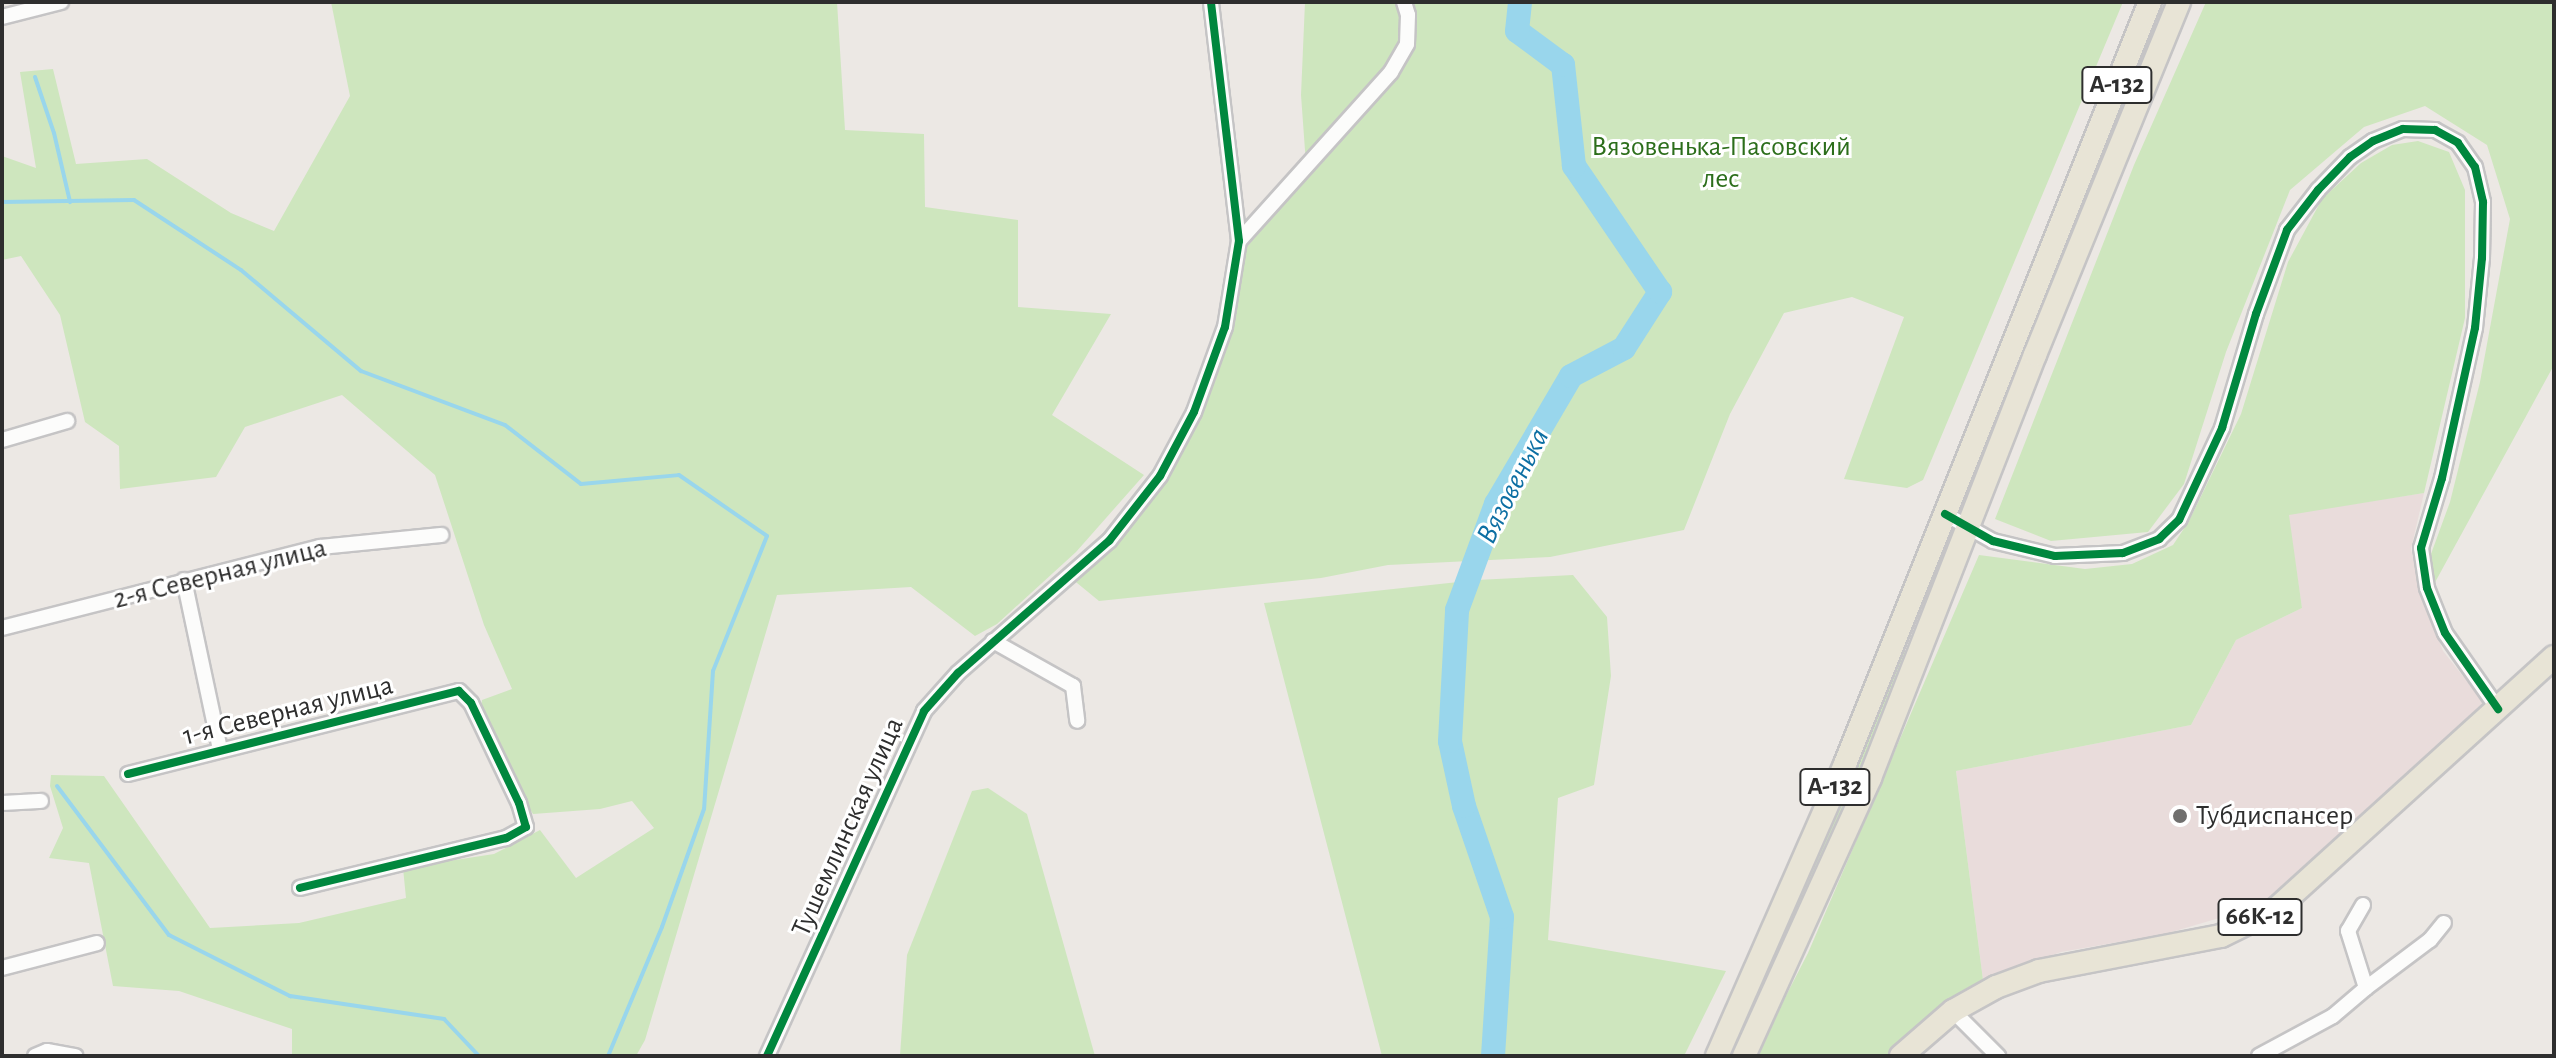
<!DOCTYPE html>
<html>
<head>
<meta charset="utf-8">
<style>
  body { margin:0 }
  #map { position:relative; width:2556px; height:1058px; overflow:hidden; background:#ece8e4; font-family:"Alegreya Sans",sans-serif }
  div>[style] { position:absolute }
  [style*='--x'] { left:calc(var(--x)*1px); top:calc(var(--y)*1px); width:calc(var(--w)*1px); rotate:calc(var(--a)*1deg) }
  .medical>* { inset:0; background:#e9dcdb }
  .green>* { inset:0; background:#cee6be }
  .stream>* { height:4px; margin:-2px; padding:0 2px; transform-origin:2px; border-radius:2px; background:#99d6ec }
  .river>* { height:24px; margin:-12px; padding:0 12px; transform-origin:12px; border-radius:12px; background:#99d6ec }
  .roads { filter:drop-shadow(2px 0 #c5c4c5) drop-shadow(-2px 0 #c5c4c5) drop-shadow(0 2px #c5c4c5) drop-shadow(0 -2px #c5c4c5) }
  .minor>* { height:14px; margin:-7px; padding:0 7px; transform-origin:7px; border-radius:7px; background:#fcfcfb }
  .primary>* { height:22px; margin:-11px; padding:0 11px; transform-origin:11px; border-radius:11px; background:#e8e4d6 }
  .cycleway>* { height:8px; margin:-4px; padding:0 4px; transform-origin:4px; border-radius:4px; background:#00873e }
  .dots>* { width:22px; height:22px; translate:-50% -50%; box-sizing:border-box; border:4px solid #fff; border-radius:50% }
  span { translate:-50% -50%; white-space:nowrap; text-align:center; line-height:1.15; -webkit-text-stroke:6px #fff; paint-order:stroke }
  .shield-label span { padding:2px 6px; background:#fff; border:2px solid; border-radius:6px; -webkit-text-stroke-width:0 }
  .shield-label { font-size:26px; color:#2e2e2e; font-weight:700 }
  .park-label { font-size:28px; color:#2c6e1b }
  .street-label { font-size:28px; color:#2e2e2e }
  .poi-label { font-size:28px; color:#2e2e2e }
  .left { translate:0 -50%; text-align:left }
  .water-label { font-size:30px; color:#0d6fa3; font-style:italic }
  .frame { position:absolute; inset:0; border:4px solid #2e2e2e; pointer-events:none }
</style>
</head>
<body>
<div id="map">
  <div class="medical">
    <div style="clip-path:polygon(2424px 493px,2411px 549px,2420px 589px,2443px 651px,2485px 704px,2346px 832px,2260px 906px,2165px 934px,2061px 952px,1983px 980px,1956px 771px,2191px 725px,2236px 640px,2302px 608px,2288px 514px)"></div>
  </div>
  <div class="green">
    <div style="clip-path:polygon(331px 2px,837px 2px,845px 130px,924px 134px,925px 207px,1018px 220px,1018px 307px,1111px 314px,1052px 415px,1144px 475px,1076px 552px,997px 624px,975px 636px,911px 587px,777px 595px,645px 1040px,636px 1056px,292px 1056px,292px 1029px,179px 991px,113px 986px,89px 863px,49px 858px,63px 828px,50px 786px,51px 775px,104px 776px,210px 928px,299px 923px,406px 898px,403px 868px,494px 854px,540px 830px,576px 878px,654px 828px,632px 801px,600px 809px,533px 814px,526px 803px,481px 710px,482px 700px,512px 689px,484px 625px,435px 475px,342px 395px,245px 427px,216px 477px,120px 489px,119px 446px,85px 422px,60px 315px,21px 256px,2px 260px,2px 156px,36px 168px,20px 72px,53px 69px,76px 164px,147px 159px,231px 213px,274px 231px,350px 96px)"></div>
    <div style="clip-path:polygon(1305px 2px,2123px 2px,1923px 480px,1907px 488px,1844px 479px,1904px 317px,1852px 297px,1784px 313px,1730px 414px,1684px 530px,1550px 557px,1388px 565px,1321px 578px,1099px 601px,1071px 578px,1115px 543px,1162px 487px,1200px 418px,1229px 333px,1243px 251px,1307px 178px,1301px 95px)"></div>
    <div style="clip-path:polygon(2206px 2px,2554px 2px,2554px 365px,2433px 586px,2431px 554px,2450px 502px,2480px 382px,2510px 219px,2487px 145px,2425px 106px,2364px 127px,2290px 190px,2226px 352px,2184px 484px,2148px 532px,2051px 541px,1995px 519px,2134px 165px)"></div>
    <div style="clip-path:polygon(2418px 141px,2449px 152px,2465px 190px,2465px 318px,2424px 493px,2289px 515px,2302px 608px,2236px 640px,2191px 725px,1956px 771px,1983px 980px,1927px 1019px,1887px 1056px,1755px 1056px,1808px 953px,1979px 555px,2085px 569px,2132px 564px,2173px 545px,2189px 521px,2241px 414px,2288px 262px,2322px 199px,2361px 163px,2392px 145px)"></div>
    <div style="clip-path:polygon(1573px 575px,1607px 617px,1611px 676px,1594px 785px,1558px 798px,1548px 940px,1726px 971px,1684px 1056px,1382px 1056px,1264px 603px,1477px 580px)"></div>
    <div style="clip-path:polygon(1901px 646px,1908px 655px,1860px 775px,1736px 1056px,1725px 1056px)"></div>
    <div style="clip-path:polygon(988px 788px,1027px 814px,1095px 1056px,900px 1056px,907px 955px,972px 791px)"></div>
  </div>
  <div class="stream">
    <div style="--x:35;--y:77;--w:59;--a:71.3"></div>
    <div style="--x:54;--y:133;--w:71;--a:76.9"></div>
    <div style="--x:2;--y:202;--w:132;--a:-0.9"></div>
    <div style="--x:134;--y:200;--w:128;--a:33.2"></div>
    <div style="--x:241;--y:270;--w:157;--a:40.1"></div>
    <div style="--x:361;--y:371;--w:154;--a:20.6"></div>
    <div style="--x:505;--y:425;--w:96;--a:37.8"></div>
    <div style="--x:581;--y:484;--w:98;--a:-5.2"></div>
    <div style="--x:679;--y:475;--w:107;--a:34.7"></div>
    <div style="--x:767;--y:536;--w:145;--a:111.8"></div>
    <div style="--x:713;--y:671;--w:138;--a:93.7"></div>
    <div style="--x:704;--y:809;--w:125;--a:109.6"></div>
    <div style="--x:662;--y:927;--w:140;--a:112.7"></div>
    <div style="--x:57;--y:786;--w:186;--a:53.1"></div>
    <div style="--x:169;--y:935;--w:136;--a:26.8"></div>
    <div style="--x:290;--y:996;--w:156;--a:8.5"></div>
    <div style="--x:444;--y:1019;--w:51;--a:46.6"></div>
  </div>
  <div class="river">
    <div style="--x:1493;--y:1056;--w:139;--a:-86.3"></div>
    <div style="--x:1502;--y:917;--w:117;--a:-108.9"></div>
    <div style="--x:1464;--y:806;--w:66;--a:-102.2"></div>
    <div style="--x:1450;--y:741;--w:131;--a:-86.9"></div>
    <div style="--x:1457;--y:610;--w:113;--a:-69.8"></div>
    <div style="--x:1496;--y:504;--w:148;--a:-59.6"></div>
    <div style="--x:1571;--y:376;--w:60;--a:-27.8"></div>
    <div style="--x:1624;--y:348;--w:67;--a:-57.3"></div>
    <div style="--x:1660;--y:292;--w:153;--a:-124.3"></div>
    <div style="--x:1574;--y:166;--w:102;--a:-96.2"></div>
    <div style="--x:1563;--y:65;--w:57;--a:-143.5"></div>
    <div style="--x:1517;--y:31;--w:29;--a:-84"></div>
  </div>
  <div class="roads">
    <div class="minor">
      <div style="--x:2;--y:17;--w:61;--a:-14.3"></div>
      <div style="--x:1239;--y:241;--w:227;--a:-48"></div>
      <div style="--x:1391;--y:72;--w:32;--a:-60"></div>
      <div style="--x:1407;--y:44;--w:29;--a:-88"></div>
      <div style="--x:1408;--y:15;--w:14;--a:-107"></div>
      <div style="--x:2;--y:440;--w:68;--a:-16.3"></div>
      <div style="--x:1945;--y:514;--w:55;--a:29.4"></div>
      <div style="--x:1993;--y:541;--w:64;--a:13.6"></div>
      <div style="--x:2055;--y:556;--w:68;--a:-2.5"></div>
      <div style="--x:2123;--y:553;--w:39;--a:-21"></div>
      <div style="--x:2159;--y:539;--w:28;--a:-44"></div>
      <div style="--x:2179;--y:520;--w:102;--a:-64.9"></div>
      <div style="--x:2222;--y:428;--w:119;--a:-73.4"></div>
      <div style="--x:2256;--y:314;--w:90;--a:-69.7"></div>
      <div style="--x:2287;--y:230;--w:51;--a:-52.2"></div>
      <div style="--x:2318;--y:190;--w:46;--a:-45.9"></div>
      <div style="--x:2350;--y:157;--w:28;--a:-35"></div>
      <div style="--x:2373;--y:141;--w:32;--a:-22"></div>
      <div style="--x:2403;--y:129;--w:32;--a:2"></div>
      <div style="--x:2435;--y:130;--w:26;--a:29"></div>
      <div style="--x:2458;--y:143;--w:29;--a:55"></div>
      <div style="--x:2475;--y:167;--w:36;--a:77"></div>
      <div style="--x:2483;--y:202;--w:56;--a:91"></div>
      <div style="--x:2482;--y:258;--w:70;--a:95.7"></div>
      <div style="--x:2475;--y:328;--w:154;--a:102.4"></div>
      <div style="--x:2442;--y:478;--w:73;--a:106.7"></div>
      <div style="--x:2421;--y:548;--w:40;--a:81.5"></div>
      <div style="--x:2427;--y:588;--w:48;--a:68.2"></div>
      <div style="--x:2445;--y:633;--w:93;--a:55.1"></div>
      <div style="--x:184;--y:580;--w:173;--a:78"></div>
      <div style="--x:2;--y:628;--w:328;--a:-14.3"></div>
      <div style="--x:320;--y:547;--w:122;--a:-5.7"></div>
      <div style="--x:993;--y:641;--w:92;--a:29.4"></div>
      <div style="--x:1073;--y:686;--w:35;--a:83"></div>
      <div style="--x:128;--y:774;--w:341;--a:-14.1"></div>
      <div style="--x:459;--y:691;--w:17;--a:45"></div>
      <div style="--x:471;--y:703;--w:111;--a:64.4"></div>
      <div style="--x:519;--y:803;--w:25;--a:74"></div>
      <div style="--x:526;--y:827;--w:23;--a:151"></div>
      <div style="--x:506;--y:838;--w:212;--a:166.4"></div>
      <div style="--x:2;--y:803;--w:39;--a:-3"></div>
      <div style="--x:2;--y:968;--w:98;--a:-14.7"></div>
      <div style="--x:2366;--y:988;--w:80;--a:-36.9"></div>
      <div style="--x:2430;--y:940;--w:22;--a:-51"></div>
      <div style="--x:1953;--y:1011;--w:64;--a:45"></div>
      <div style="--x:35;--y:1056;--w:13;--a:-23"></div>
      <div style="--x:47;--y:1051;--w:29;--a:10"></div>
      <div style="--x:767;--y:1056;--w:379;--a:-65.5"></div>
      <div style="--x:924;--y:711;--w:51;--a:-48.2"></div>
      <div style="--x:958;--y:673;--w:201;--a:-41.2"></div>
      <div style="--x:1109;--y:541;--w:83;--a:-51.9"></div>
      <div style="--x:1160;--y:476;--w:72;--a:-62"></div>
      <div style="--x:1194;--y:412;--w:90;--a:-70"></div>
      <div style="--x:1225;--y:327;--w:87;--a:-80.8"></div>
      <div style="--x:1239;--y:241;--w:241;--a:-96.7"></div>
      <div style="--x:2259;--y:1056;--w:84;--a:-28.4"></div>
      <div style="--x:2333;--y:1016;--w:43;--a:-40.3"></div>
      <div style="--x:2366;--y:988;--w:60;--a:-107.5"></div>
      <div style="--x:2348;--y:931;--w:30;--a:-60"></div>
    </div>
    <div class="primary">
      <div style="--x:1717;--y:1056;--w:319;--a:-66.3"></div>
      <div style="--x:1845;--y:764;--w:821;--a:-68.19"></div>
      <div style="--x:1744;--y:1056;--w:305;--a:-65.6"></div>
      <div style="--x:1870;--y:778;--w:454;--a:-68.7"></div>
      <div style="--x:2035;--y:355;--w:381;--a:-67.8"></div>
      <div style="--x:1901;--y:1056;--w:69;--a:-40.9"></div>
      <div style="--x:1953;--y:1011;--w:49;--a:-29.2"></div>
      <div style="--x:1996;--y:987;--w:46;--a:-20.4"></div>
      <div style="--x:2039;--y:971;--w:185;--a:-10.9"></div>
      <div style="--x:2221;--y:936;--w:61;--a:-26.1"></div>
      <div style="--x:2276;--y:909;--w:375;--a:-42.2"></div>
    </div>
  </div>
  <div class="cycleway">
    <div style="--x:1945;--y:514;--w:55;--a:29.4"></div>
    <div style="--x:1993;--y:541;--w:64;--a:13.6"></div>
    <div style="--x:2055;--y:556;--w:68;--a:-2.5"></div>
    <div style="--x:2123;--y:553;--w:39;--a:-21"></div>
    <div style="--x:2159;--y:539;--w:28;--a:-44"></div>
    <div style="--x:2179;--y:520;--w:102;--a:-64.9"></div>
    <div style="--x:2222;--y:428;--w:119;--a:-73.4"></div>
    <div style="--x:2256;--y:314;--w:90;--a:-69.7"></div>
    <div style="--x:2287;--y:230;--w:51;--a:-52.2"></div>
    <div style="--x:2318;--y:190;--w:46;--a:-45.9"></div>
    <div style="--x:2350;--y:157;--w:28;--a:-35"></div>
    <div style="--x:2373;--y:141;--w:32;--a:-22"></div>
    <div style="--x:2403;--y:129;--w:32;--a:2"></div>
    <div style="--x:2435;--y:130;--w:26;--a:29"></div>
    <div style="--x:2458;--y:143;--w:29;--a:55"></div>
    <div style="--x:2475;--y:167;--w:36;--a:77"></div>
    <div style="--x:2483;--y:202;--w:56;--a:91"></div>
    <div style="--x:2482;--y:258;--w:70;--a:95.7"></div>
    <div style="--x:2475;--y:328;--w:154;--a:102.4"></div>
    <div style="--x:2442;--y:478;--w:73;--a:106.7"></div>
    <div style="--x:2421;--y:548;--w:40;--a:81.5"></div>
    <div style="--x:2427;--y:588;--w:48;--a:68.2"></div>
    <div style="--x:2445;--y:633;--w:93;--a:55.1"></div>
    <div style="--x:128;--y:774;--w:341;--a:-14.1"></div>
    <div style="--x:459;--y:691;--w:17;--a:45"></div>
    <div style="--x:471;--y:703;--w:111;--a:64.4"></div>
    <div style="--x:519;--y:803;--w:25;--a:74"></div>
    <div style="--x:526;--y:827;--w:23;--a:151"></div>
    <div style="--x:506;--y:838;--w:212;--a:166.4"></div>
    <div style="--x:767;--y:1056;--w:379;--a:-65.5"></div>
    <div style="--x:924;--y:711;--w:51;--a:-48.2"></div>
    <div style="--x:958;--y:673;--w:201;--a:-41.2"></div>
    <div style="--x:1109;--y:541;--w:83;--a:-51.9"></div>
    <div style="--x:1160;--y:476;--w:72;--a:-62"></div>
    <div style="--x:1194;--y:412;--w:90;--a:-70"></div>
    <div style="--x:1225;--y:327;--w:87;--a:-80.8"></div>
    <div style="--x:1239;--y:241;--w:241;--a:-96.7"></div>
  </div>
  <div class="dots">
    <div style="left:2180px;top:816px;background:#706f6e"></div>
  </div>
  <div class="shield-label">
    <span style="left:2117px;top:85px">А-132</span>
    <span style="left:1835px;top:787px">А-132</span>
    <span style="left:2260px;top:917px">66К-12</span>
  </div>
  <div class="park-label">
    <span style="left:1721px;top:163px">Вязовенька-Пасовский<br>лес</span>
  </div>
  <div class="street-label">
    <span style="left:220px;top:574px;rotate:-14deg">2-я Северная улица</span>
    <span style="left:288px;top:711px;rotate:-14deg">1-я Северная улица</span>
    <span style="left:848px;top:827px;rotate:-66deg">Тушемлинская улица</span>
  </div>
  <div class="poi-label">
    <span class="left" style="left:2196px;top:816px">Тубдиспансер</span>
  </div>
  <div class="water-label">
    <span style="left:1513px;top:486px;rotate:-63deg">Вязовенька</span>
  </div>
  <div class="frame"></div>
</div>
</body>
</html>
